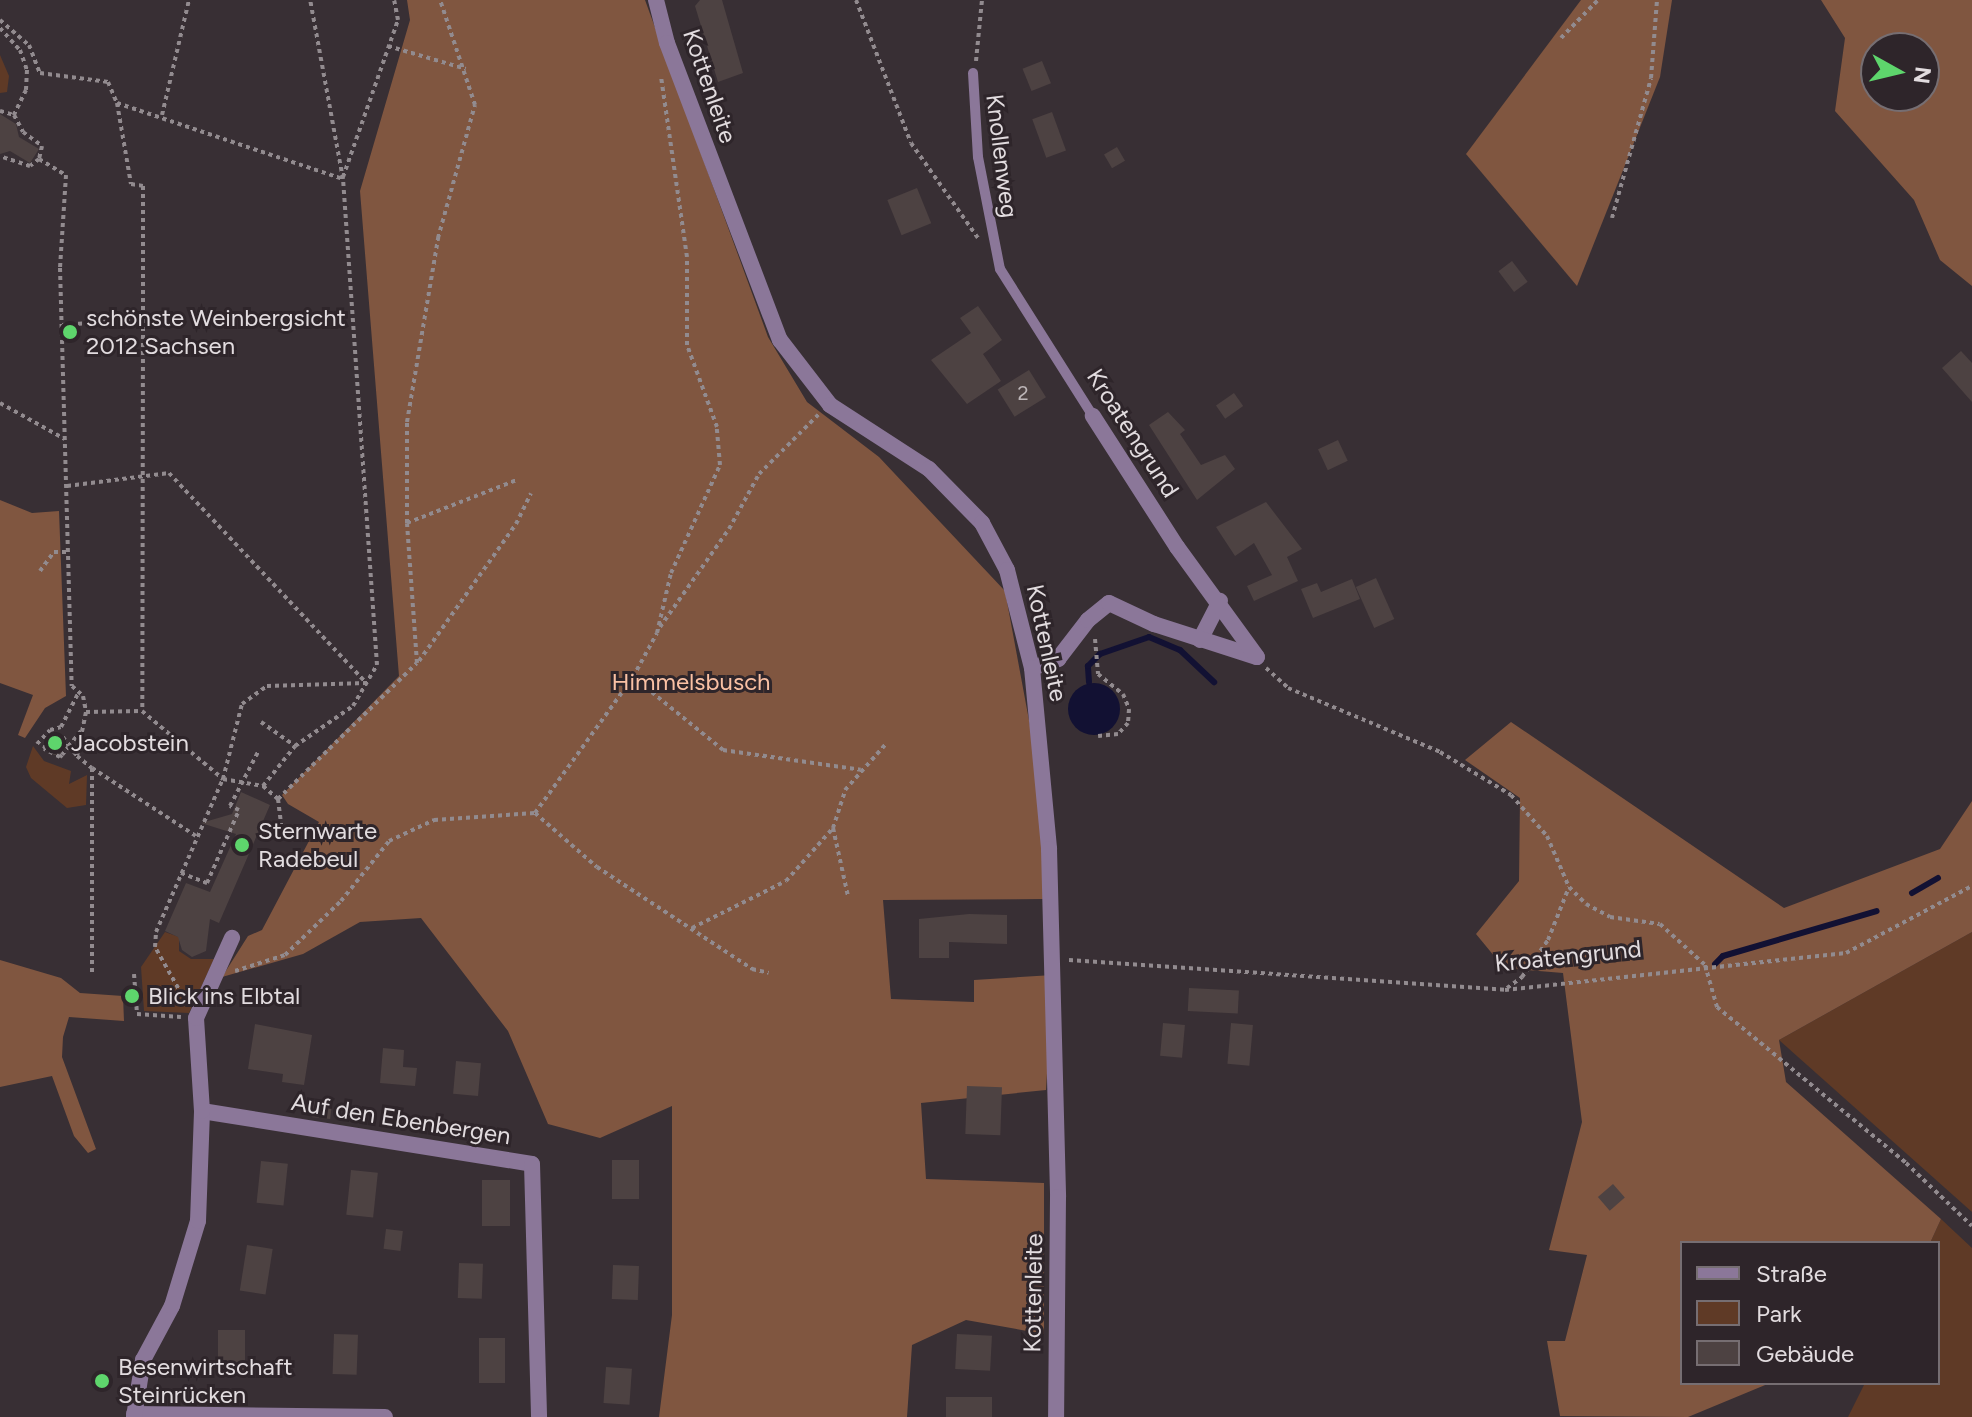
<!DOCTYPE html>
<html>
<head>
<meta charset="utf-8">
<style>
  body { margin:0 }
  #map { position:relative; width:1972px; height:1417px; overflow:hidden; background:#382f34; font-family:Figtree,sans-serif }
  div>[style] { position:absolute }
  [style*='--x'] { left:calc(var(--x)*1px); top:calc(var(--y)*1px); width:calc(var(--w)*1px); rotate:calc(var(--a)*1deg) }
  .green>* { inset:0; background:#5f3a26 }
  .forest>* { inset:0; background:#805640 }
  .water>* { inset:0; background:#121133 }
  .round { border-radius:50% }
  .stream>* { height:6px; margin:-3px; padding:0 3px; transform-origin:3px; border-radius:3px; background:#121133 }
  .building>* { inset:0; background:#4d4242; transform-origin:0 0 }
  .path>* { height:4px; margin-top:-2px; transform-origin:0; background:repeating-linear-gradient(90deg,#928b8f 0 4px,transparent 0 8px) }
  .service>* { height:10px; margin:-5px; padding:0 5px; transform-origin:5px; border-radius:5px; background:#8b7799 }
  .minor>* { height:16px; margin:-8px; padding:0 8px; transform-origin:8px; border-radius:8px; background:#8b7799 }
  .tertiary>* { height:16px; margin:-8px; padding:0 8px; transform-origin:8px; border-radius:8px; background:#8b7799 }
  .dots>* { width:22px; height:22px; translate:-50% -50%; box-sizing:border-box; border:4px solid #2e252a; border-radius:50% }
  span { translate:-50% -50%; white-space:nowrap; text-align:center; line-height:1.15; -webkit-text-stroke:6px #2e252a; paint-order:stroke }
  .number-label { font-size:20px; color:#bdb6b8 }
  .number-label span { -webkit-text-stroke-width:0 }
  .street-label { font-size:24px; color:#e2dcdf }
  .poi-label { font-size:24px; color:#e2dcdf }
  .left { translate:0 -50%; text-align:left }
  .park-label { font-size:24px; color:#fac1a4 }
  .legend { position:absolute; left:1680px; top:1241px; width:260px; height:144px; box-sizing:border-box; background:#2e252a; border:2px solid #766e72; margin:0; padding:10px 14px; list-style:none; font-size:24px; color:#e2dcdf }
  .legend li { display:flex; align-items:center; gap:16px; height:40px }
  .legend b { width:40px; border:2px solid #766e72 }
  .north { position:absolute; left:1860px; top:32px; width:80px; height:80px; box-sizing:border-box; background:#2e252a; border:2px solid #766e72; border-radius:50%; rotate:98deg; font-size:22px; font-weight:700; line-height:32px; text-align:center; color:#e2dcdf }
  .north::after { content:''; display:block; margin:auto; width:28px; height:36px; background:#5ed56c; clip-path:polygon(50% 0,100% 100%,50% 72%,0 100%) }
</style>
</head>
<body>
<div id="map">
  <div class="green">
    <div style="clip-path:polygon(0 55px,9px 76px,7px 92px,0 93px)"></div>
    <div style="clip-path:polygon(33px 746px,44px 761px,71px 771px,69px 784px,87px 775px,86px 805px,67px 808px,31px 778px,26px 767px)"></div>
    <div style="clip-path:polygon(165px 932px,179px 937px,179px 951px,191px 959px,214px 959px,189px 1013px,144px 1011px,141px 967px)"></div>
    <div style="clip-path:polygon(1972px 932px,1972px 1212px,1779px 1040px)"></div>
    <div style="clip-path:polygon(1941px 1219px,1972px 1248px,1972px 1417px,1848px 1417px,1865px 1383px,1938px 1383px,1938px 1243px,1930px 1243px)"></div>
  </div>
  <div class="forest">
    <div style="clip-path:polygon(407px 0,645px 0,768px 337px,807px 402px,879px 457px,1005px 591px,1046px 812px,1044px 899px,883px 900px,891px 999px,974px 1002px,974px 980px,1053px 975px,1046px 1090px,921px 1103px,926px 1179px,1044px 1183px,1044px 1334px,966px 1320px,912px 1345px,907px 1417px,659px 1417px,672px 1315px,672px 1106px,600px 1138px,548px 1124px,508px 1031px,421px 918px,360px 922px,303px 954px,222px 977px,248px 936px,262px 930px,319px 822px,288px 804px,282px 795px,399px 676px,360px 191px,410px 20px)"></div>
    <div style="clip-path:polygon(1581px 0,1672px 0,1660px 77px,1577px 286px,1466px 154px)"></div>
    <div style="clip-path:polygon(evenodd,1821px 0,1972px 0,1972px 286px,1940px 260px,1914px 200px,1835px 111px,1845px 38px,1821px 0,1876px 48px,1924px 48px,1924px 96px,1876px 96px,1876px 48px)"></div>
    <div style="clip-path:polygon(0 500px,32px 513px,59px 511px,66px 696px,45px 708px,25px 738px,18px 735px,33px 695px,0 683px)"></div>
    <div style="clip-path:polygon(1511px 722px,1784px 908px,1940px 849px,1972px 801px,1972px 932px,1779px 1040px,1786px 1082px,1941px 1219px,1930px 1243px,1682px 1243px,1682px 1383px,1770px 1383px,1688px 1417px,1560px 1416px,1547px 1341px,1565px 1341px,1587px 1255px,1549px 1250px,1582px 1122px,1563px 973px,1504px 968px,1476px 934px,1519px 881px,1520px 798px,1465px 760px)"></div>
    <div style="clip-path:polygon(0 960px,61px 978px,80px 993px,123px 996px,124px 1021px,69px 1017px,63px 1037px,62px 1057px,96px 1149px,88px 1153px,74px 1136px,52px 1076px,0 1087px)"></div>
  </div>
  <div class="water">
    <div class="round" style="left:1068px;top:683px;width:52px;height:52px"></div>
  </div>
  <div class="stream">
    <div style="--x:1089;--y:682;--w:16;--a:-94"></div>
    <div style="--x:1088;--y:666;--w:17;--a:-45"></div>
    <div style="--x:1100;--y:654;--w:52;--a:-19.1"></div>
    <div style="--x:1149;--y:637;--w:34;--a:23"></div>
    <div style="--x:1180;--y:650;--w:47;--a:43.3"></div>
    <div style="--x:1912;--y:893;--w:30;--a:-30"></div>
    <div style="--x:1715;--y:964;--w:11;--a:-45"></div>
    <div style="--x:1723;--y:956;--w:160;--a:-16.3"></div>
  </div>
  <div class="building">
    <div style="clip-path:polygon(700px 0,722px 0,743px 73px,718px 82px,695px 6px)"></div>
    <div style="left:1042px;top:61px;width:24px;height:21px;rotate:68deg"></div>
    <div style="left:1052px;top:112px;width:41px;height:21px;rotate:70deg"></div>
    <div style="clip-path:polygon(0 114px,16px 124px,19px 137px,39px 149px,30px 163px,10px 151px,0 154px)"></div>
    <div style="left:1117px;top:147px;width:16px;height:15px;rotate:60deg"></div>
    <div style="left:917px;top:188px;width:38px;height:32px;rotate:68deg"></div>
    <div style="left:1512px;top:261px;width:26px;height:17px;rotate:53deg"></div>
    <div style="clip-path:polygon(978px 306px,1002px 340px,983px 354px,1001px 381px,967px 404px,931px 360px,971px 333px,960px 318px)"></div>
    <div style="clip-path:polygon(1961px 351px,1972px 363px,1972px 402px,1942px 368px)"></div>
    <div style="left:1029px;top:370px;width:32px;height:37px;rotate:58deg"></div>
    <div style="left:1234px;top:393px;width:16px;height:22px;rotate:55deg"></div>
    <div style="clip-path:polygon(1168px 412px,1185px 430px,1180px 434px,1201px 465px,1225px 455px,1235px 469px,1197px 500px,1149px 425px)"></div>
    <div style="left:1338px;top:440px;width:23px;height:22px;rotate:65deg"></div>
    <div style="clip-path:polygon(1266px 502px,1302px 549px,1287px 557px,1298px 581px,1254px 601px,1247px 586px,1272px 575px,1254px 543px,1235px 556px,1216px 527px)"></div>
    <div style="left:1376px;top:578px;width:45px;height:22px;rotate:66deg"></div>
    <div style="clip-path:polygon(1352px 579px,1360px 599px,1313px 618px,1301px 589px,1317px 583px,1321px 592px)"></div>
    <div class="round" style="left:46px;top:737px;width:18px;height:18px"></div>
    <div style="clip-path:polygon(241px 792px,270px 805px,219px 923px,210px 919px,206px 951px,192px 957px,182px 950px,178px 937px,165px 931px,186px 883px,210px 892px,236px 834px,201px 823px,232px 814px)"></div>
    <div style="clip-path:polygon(969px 914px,1007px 915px,1007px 944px,949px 942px,949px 958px,919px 958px,919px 919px)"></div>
    <div style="left:1189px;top:988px;width:50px;height:23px;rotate:3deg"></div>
    <div style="left:1163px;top:1023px;width:22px;height:33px;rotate:5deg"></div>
    <div style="left:1231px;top:1023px;width:22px;height:41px;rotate:5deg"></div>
    <div style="clip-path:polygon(255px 1024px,312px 1035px,304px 1085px,282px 1082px,283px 1074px,248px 1069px)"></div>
    <div style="clip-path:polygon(383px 1048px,404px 1050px,403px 1067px,417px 1068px,415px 1086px,380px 1083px)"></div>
    <div style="left:456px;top:1061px;width:25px;height:33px;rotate:5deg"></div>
    <div style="left:967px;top:1086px;width:35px;height:48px;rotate:2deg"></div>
    <div style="left:313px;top:1101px;width:19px;height:16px;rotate:6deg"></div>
    <div style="left:612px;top:1160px;width:27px;height:39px"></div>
    <div style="left:261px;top:1161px;width:27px;height:42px;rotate:6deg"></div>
    <div style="left:351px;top:1170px;width:27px;height:45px;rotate:6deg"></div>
    <div style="left:482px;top:1180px;width:28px;height:46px"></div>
    <div style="left:1613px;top:1184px;width:18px;height:20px;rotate:49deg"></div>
    <div style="left:386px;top:1229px;width:17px;height:20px;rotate:7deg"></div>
    <div style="left:247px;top:1245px;width:26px;height:46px;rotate:9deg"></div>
    <div style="left:459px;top:1263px;width:24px;height:35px;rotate:2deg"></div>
    <div style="left:613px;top:1265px;width:26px;height:34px;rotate:2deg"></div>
    <div style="left:218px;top:1330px;width:27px;height:41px"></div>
    <div style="left:334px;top:1334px;width:24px;height:40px;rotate:2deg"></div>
    <div style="left:957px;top:1334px;width:35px;height:35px;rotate:3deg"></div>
    <div style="left:479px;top:1338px;width:26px;height:45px"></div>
    <div style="left:606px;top:1367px;width:26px;height:36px;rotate:4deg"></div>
    <div style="left:992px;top:1397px;width:20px;height:46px;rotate:90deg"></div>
  </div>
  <div class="path">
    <div style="--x:856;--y:0;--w:153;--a:69"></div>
    <div style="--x:911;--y:143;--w:116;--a:54.8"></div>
    <div style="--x:0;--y:20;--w:38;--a:41"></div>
    <div style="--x:29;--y:45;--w:30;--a:69"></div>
    <div style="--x:40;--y:73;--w:69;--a:7.5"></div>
    <div style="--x:108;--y:82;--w:23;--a:67"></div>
    <div style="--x:117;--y:103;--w:238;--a:18.6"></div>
    <div style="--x:0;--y:28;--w:30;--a:48"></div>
    <div style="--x:20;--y:50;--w:21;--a:71"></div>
    <div style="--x:27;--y:70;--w:20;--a:93"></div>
    <div style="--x:26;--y:90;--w:28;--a:116"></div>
    <div style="--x:1561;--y:38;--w:53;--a:-45.8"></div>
    <div style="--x:388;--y:46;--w:81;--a:16.4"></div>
    <div style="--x:976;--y:61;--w:61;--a:-84.4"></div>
    <div style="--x:117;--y:103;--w:82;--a:80.2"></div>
    <div style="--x:131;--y:184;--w:12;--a:9"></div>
    <div style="--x:143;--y:186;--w:133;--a:90"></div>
    <div style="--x:0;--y:111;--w:15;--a:16"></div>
    <div style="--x:14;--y:115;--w:19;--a:62"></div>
    <div style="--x:23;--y:132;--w:24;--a:36"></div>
    <div style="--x:42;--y:146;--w:13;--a:103"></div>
    <div style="--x:39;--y:159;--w:11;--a:142"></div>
    <div style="--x:30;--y:166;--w:32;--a:-162"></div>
    <div style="--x:162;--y:115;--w:118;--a:-76.8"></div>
    <div style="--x:39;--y:159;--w:31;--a:31"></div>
    <div style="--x:66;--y:175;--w:93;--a:93.7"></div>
    <div style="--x:60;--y:268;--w:418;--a:88.4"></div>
    <div style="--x:72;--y:686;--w:15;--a:42"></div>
    <div style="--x:83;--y:696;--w:16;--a:79"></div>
    <div style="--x:86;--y:712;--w:45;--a:101.6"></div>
    <div style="--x:343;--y:177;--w:166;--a:-70.7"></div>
    <div style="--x:398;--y:20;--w:20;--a:-101"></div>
    <div style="--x:1612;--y:218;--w:145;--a:-74.4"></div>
    <div style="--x:1651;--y:78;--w:78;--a:-85.6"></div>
    <div style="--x:62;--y:325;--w:81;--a:-4.2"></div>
    <div style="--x:143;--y:319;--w:392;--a:90.1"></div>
    <div style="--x:0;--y:403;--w:74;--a:29"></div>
    <div style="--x:67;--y:486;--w:103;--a:-7.3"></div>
    <div style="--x:169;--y:473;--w:287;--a:46.8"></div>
    <div style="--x:407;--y:523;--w:118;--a:-21.4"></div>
    <div style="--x:40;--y:571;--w:24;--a:-54"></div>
    <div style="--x:54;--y:552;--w:14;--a:0"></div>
    <div style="--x:660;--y:627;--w:120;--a:-54.9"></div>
    <div style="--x:729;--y:529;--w:63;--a:-61.4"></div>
    <div style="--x:759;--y:474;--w:85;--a:-45"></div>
    <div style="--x:1095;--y:639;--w:35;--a:85"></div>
    <div style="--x:1098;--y:674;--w:32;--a:39"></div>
    <div style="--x:1123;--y:694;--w:16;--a:68"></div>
    <div style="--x:1129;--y:709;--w:14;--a:94"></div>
    <div style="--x:1128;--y:723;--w:15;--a:132"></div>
    <div style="--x:1118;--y:734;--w:20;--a:174"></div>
    <div style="--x:419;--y:661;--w:168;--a:-54.7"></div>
    <div style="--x:516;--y:524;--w:34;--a:-64"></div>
    <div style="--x:1266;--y:668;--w:30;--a:42"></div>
    <div style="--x:1288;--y:688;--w:165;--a:22.8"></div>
    <div style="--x:1440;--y:752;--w:83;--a:31.2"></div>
    <div style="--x:1511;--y:795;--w:55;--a:48.7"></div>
    <div style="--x:1547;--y:836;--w:56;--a:66.7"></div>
    <div style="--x:1569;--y:887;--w:24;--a:45"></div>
    <div style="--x:1586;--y:904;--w:27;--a:28"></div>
    <div style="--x:1610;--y:917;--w:50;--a:8"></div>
    <div style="--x:1660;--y:924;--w:61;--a:42.3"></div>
    <div style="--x:1705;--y:965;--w:44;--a:74.1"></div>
    <div style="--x:1717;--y:1007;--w:245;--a:39.5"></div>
    <div style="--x:1906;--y:1163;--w:91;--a:43.7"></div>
    <div style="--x:633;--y:677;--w:116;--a:39"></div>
    <div style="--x:723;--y:750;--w:139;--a:8.2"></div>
    <div style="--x:86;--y:712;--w:56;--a:-1"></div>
    <div style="--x:142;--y:711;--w:106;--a:40"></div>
    <div style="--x:223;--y:779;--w:41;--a:9.9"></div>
    <div style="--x:263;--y:786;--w:20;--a:41"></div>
    <div style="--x:278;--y:799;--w:31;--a:83"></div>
    <div style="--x:261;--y:722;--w:42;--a:35.2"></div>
    <div style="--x:81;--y:731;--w:19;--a:129"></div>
    <div style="--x:69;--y:746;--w:11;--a:128"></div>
    <div style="--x:62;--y:755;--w:3;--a:135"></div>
    <div style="--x:60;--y:757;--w:18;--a:-153"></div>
    <div style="--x:44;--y:749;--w:14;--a:-69"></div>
    <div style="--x:49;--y:736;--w:14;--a:4"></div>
    <div style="--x:63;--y:737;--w:11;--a:56"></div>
    <div style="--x:69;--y:746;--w:13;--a:51"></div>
    <div style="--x:77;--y:756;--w:19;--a:39"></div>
    <div style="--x:92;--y:768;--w:124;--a:33.2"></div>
    <div style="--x:37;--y:744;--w:19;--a:-47"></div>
    <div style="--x:50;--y:730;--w:11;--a:-15"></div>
    <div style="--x:61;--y:727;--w:38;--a:-63"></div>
    <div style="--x:92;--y:768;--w:208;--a:90"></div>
    <div style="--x:263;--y:786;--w:51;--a:-51.3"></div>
    <div style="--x:295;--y:746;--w:70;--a:-34.6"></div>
    <div style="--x:353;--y:706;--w:48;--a:-59.7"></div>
    <div style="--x:377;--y:665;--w:487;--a:-94"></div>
    <div style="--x:343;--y:179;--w:182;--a:-100.4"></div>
    <div style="--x:278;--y:799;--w:194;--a:-44.4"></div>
    <div style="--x:417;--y:663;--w:140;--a:-94.1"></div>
    <div style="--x:407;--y:523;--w:101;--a:-90"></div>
    <div style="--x:407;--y:422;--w:187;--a:-80.4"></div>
    <div style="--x:438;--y:238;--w:138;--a:-74.5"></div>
    <div style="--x:475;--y:105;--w:111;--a:-108.4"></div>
    <div style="--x:535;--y:813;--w:82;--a:41.1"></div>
    <div style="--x:597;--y:867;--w:186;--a:33.3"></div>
    <div style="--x:752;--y:969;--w:17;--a:13"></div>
    <div style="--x:833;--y:828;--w:70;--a:77.6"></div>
    <div style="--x:181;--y:873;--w:28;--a:21"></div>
    <div style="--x:207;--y:883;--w:80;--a:-66.3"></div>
    <div style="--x:239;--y:810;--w:10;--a:-156"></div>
    <div style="--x:230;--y:806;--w:63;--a:-62.6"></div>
    <div style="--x:692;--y:928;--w:105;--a:-26.6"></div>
    <div style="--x:786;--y:881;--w:71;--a:-48.4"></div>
    <div style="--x:833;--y:828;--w:40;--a:-72"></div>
    <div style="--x:845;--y:790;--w:60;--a:-48.4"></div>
    <div style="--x:1069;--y:960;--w:437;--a:3.9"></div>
    <div style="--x:1505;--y:990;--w:343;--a:-6.2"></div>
    <div style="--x:1846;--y:953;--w:143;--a:-28"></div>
    <div style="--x:235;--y:971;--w:52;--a:-17.7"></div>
    <div style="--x:285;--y:955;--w:78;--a:-44"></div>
    <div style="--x:341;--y:901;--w:77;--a:-51.3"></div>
    <div style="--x:389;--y:841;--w:50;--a:-25"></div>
    <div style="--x:434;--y:820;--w:101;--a:-4"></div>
    <div style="--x:535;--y:813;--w:168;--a:-54.2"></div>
    <div style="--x:633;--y:677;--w:50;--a:-61.4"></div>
    <div style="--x:657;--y:633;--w:62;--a:-76.9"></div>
    <div style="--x:671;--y:573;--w:119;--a:-65.6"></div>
    <div style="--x:720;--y:465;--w:38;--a:-95"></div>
    <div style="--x:717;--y:427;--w:87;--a:-110.1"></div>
    <div style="--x:687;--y:345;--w:88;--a:-90"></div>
    <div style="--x:687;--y:257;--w:182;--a:-98.2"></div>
    <div style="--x:134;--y:974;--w:40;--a:85.7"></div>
    <div style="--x:137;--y:1014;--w:44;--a:3.9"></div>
    <div style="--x:1507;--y:988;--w:19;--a:-36"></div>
    <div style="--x:1522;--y:977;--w:45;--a:-54.9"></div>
    <div style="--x:1548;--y:940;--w:57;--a:-68.4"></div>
    <div style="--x:186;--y:1002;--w:63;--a:-119.4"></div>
    <div style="--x:155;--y:947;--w:15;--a:-86"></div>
    <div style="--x:156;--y:932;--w:167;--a:-66.4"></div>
    <div style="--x:223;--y:779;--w:77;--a:-75.8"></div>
    <div style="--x:242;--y:704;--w:31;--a:-36"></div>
    <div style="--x:267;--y:686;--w:99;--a:-1.7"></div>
  </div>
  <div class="service">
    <div style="--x:973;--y:73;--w:84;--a:86.6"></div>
    <div style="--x:978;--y:157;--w:114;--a:78.9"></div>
    <div style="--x:1000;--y:269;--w:174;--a:57.7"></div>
  </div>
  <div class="minor">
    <div style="--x:1200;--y:640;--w:44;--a:-62.9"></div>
    <div style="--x:1032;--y:668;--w:28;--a:-19"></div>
    <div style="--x:1058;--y:659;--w:49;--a:-52.4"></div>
    <div style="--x:1088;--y:620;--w:27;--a:-39"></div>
    <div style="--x:1109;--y:603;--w:50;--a:25"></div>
    <div style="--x:1154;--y:624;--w:108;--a:17.8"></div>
    <div style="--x:1257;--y:657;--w:136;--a:-126"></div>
    <div style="--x:1177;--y:547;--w:156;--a:-122.7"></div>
    <div style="--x:202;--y:1111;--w:334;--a:9.1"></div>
    <div style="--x:532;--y:1164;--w:253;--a:88.4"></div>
    <div style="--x:134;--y:1414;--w:251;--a:0.7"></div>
    <div style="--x:134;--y:1417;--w:58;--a:-81"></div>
    <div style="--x:143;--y:1360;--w:61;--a:-61.8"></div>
    <div style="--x:172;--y:1306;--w:89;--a:-73"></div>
    <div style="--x:198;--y:1221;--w:110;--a:-87.9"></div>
    <div style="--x:202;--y:1111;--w:93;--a:-93.7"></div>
    <div style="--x:196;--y:1018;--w:88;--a:-65.8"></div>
  </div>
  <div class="tertiary">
    <div style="--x:656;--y:0;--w:44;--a:75.7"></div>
    <div style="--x:667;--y:43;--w:318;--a:69.2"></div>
    <div style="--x:780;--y:340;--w:82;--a:52.4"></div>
    <div style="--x:830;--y:405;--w:118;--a:32.9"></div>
    <div style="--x:929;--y:469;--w:76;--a:45.5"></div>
    <div style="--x:982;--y:523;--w:53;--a:62"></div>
    <div style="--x:1007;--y:570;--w:101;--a:75.7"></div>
    <div style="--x:1032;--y:668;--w:182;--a:84.6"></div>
    <div style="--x:1049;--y:849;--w:348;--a:88.5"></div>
    <div style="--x:1058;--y:1197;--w:220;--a:90.5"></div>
  </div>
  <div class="dots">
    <div style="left:70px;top:332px;background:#5ed56c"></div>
    <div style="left:55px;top:743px;background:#5ed56c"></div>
    <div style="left:242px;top:845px;background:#5ed56c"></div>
    <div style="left:132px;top:996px;background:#5ed56c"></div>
    <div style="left:102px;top:1381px;background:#5ed56c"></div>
  </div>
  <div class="number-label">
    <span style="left:1023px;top:393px">2</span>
  </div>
  <div class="street-label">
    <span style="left:710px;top:86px;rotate:71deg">Kottenleite</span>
    <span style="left:1002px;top:156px;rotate:83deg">Knollenweg</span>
    <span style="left:1133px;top:433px;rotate:57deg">Kroatengrund</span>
    <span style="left:1047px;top:643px;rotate:78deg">Kottenleite</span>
    <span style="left:1568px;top:956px;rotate:-6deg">Kroatengrund</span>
    <span style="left:401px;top:1119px;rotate:9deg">Auf den Ebenbergen</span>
    <span style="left:1033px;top:1293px;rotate:-89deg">Kottenleite</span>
  </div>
  <div class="poi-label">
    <span class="left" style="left:86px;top:332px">schönste Weinbergsicht<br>2012 Sachsen</span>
    <span class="left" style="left:71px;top:743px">Jacobstein</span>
    <span class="left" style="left:258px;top:845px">Sternwarte<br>Radebeul</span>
    <span class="left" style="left:148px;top:996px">Blick ins Elbtal</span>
    <span class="left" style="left:118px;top:1381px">Besenwirtschaft<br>Steinrücken</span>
  </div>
  <div class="park-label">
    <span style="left:691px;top:682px">Himmelsbusch</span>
  </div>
  <ul class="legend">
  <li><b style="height:10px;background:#8b7799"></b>Straße</li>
  <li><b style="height:22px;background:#5f3a26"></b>Park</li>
  <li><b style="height:22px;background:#4d4242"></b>Gebäude</li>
  </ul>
  <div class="north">N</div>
</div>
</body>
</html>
